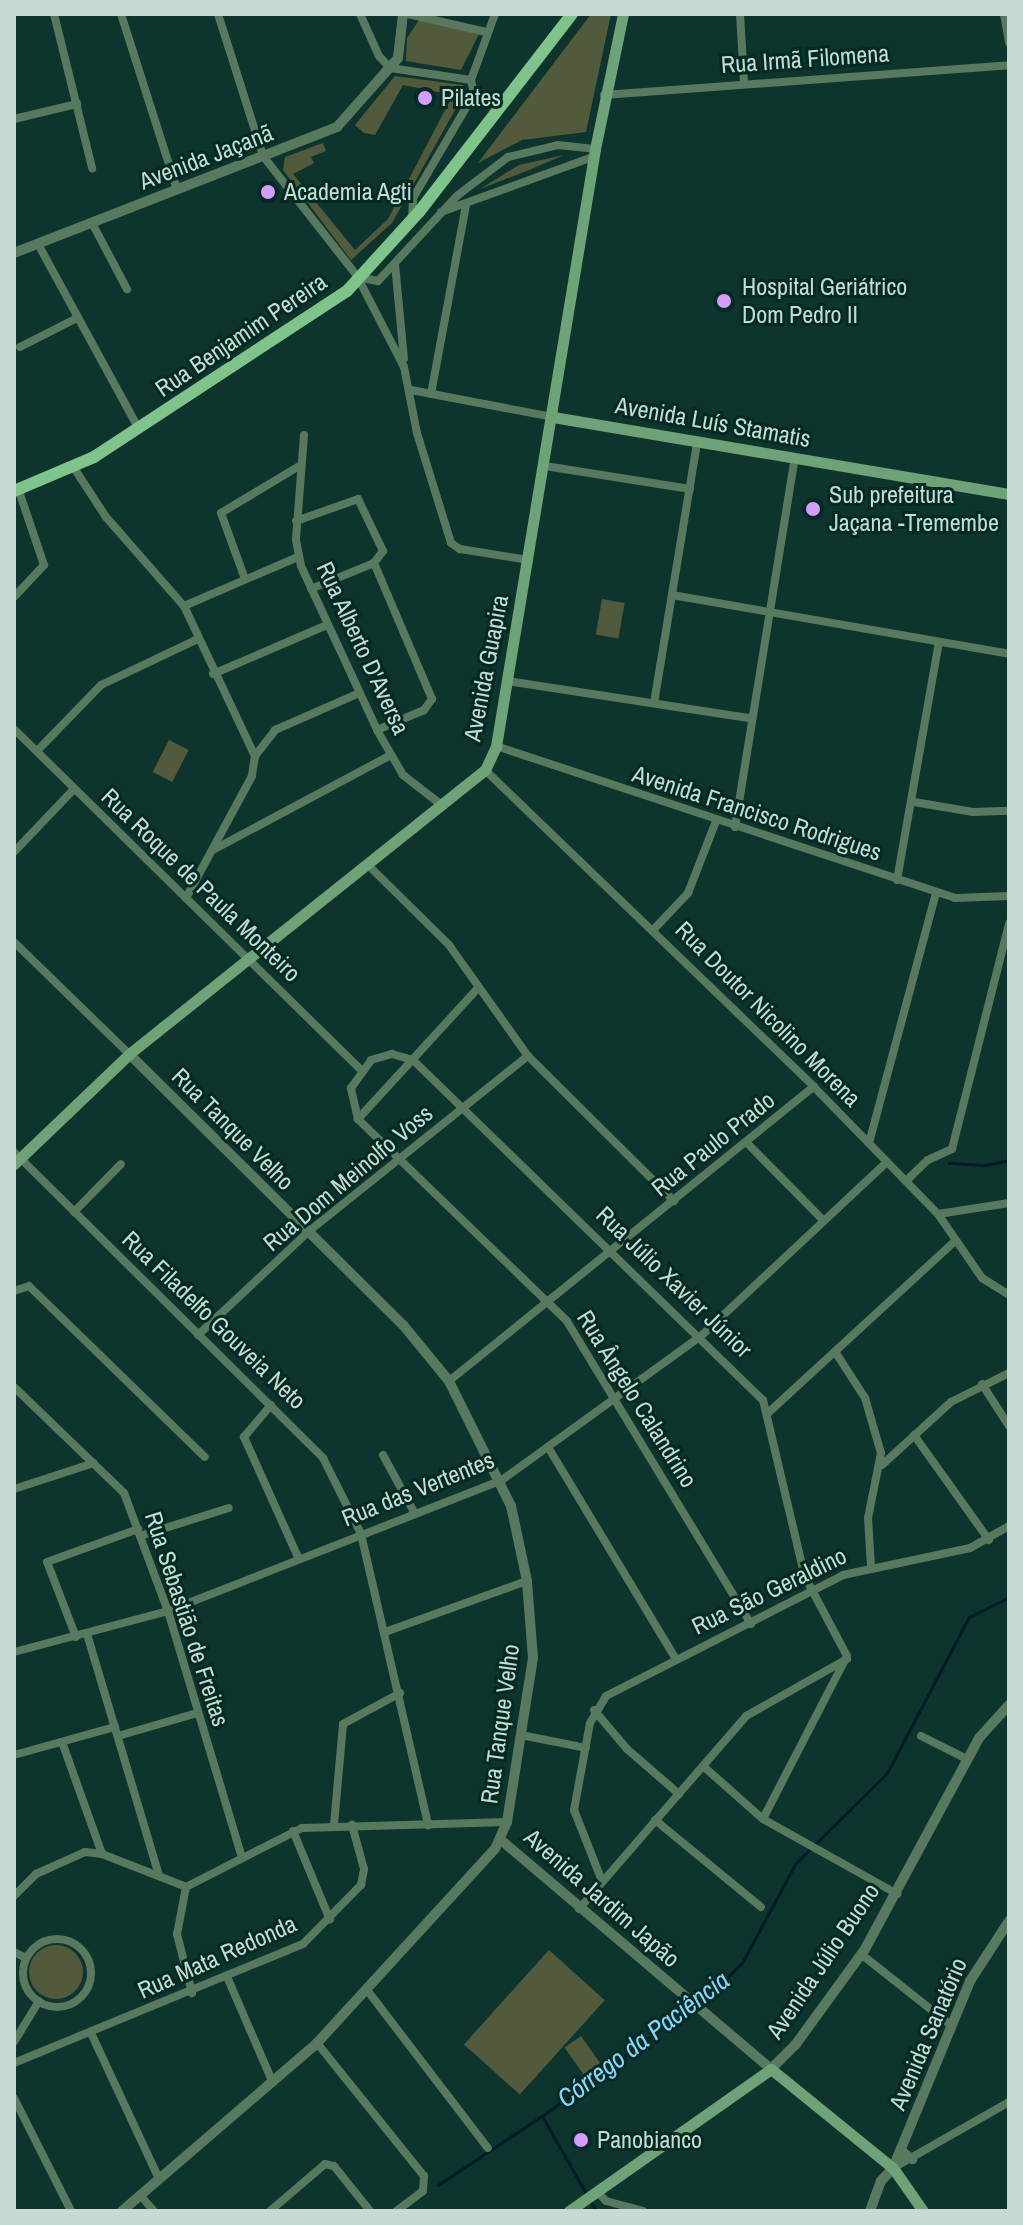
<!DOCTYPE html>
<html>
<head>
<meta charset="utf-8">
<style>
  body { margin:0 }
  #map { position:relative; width:1023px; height:2225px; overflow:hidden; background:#0e352d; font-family:"Archivo Narrow",sans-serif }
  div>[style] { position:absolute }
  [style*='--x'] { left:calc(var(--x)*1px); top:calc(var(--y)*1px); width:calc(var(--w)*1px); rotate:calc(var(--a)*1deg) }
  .green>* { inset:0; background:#515b3b; transform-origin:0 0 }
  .round { border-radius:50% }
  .stream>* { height:3px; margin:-1.5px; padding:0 1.5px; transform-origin:1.5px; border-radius:1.5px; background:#011b27 }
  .minor>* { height:8px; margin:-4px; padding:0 4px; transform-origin:4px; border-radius:4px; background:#58795d }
  .minor>.ring { margin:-4px; padding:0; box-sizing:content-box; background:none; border:8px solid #58795d; border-radius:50% }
  .tertiary>* { height:10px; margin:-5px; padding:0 5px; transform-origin:5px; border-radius:5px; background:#58795d }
  .secondary>* { height:11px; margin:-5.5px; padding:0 5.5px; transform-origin:5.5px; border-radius:5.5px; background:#6ea377 }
  .primary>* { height:12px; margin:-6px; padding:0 6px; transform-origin:6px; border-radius:6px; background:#7ec48b }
  .dots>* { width:22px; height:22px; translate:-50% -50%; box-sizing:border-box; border:4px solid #022b23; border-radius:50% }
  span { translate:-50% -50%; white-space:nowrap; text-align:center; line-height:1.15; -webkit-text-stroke:6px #022b23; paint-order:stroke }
  .street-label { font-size:24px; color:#c7dbd5 }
  .poi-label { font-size:24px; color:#c7dbd5 }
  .left { translate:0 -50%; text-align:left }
  .water-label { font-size:26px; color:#86d8ff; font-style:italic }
  .frame { position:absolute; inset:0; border:16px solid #c7dbd5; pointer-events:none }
</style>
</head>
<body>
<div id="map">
  <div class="green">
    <div style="clip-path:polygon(591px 14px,611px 14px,586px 132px,522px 140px,478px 163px)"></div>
    <div style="clip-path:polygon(419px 20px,479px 34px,461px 70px,406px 61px,407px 38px)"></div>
    <div style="clip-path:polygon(395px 76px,463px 85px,466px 90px,392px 223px,351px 260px,283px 170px,285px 157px,323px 143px,326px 151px,311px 157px,314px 163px,293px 174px,355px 250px,388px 219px,453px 95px,403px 85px,375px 135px,364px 133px,355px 125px)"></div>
    <div style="clip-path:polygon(564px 155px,529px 170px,480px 189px,519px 165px)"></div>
    <div style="left:602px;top:599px;width:23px;height:36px;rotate:10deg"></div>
    <div style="left:169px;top:740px;width:22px;height:36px;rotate:27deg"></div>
    <div class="round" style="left:29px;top:1945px;width:54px;height:54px"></div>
    <div style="left:549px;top:1950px;width:75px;height:127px;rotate:42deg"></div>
    <div style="left:581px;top:2036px;width:33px;height:20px;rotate:55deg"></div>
  </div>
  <div class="stream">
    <div style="--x:949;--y:1163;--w:37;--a:3"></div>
    <div style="--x:986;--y:1165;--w:24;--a:-12"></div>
    <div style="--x:542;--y:2116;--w:109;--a:60.4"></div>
    <div style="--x:438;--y:2185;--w:125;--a:-33.6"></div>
    <div style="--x:542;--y:2116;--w:215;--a:-36.3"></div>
    <div style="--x:715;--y:1989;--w:37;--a:-44"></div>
    <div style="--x:742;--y:1963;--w:112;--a:-61.8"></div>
    <div style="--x:795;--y:1864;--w:129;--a:-44.7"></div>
    <div style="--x:887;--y:1773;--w:176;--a:-62.3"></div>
    <div style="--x:969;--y:1617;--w:45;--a:-26.6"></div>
  </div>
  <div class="minor">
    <div style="--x:54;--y:14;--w:159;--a:76.1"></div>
    <div style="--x:121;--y:14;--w:185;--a:72.3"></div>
    <div style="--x:218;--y:14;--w:149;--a:72.4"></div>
    <div style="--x:263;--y:156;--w:152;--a:51.9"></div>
    <div style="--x:357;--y:276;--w:102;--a:62.7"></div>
    <div style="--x:404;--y:367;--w:67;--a:78.9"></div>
    <div style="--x:417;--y:433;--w:115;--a:72.8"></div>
    <div style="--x:451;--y:543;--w:11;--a:34"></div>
    <div style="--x:460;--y:549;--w:70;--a:9.1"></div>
    <div style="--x:360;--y:14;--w:46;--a:65.7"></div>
    <div style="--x:379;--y:56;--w:16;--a:47"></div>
    <div style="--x:390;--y:68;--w:82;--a:8.4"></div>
    <div style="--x:408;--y:14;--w:80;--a:13"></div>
    <div style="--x:740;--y:14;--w:68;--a:86.6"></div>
    <div style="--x:1004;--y:14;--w:29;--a:80"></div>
    <div style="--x:604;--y:95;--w:406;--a:-4.2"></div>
    <div style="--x:14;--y:119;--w:65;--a:-13.4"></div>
    <div style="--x:441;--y:212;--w:162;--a:-19.9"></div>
    <div style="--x:412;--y:219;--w:21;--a:-87"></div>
    <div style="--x:413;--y:198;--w:121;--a:-59.6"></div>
    <div style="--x:474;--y:94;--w:14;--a:-102"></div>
    <div style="--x:471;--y:80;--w:70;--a:-70"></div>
    <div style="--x:92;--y:223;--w:75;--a:62.1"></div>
    <div style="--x:38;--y:244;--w:211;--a:61.4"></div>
    <div style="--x:395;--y:264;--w:95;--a:84.6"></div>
    <div style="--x:357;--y:277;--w:21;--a:11"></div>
    <div style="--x:378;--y:281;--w:117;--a:-47.1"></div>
    <div style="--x:458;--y:195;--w:63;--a:-37.2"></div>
    <div style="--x:508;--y:157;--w:51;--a:-13.5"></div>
    <div style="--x:558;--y:145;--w:37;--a:6"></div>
    <div style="--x:20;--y:347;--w:64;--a:-27"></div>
    <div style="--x:411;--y:390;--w:145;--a:10.8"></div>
    <div style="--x:431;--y:394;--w:192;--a:-79.5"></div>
    <div style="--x:304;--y:435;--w:105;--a:94.4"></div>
    <div style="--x:296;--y:540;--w:26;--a:79"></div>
    <div style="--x:301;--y:566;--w:181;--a:65.1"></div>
    <div style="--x:377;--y:730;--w:52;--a:60"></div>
    <div style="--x:403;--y:775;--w:51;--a:37.8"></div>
    <div style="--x:545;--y:466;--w:147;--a:9"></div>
    <div style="--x:74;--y:468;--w:59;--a:56.9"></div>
    <div style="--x:106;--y:517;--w:118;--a:48.8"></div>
    <div style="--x:184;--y:606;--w:166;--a:64.7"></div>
    <div style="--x:255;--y:756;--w:20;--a:99"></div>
    <div style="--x:252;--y:776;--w:139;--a:118.4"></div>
    <div style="--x:296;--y:521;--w:66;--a:-19.5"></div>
    <div style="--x:358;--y:499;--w:58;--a:64.3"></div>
    <div style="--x:383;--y:551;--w:15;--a:127"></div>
    <div style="--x:374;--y:563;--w:68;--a:157.6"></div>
    <div style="--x:374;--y:563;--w:148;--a:66.9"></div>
    <div style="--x:432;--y:699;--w:14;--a:126"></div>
    <div style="--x:424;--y:710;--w:51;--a:156.9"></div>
    <div style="--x:245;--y:579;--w:70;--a:-110"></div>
    <div style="--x:221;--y:513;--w:93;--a:-31"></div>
    <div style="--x:672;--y:595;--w:342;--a:9.9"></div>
    <div style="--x:14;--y:597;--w:44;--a:-46.8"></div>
    <div style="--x:44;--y:565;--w:78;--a:-108.7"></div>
    <div style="--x:184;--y:606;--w:124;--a:-23.3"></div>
    <div style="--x:213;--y:674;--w:124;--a:-23.3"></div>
    <div style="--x:507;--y:681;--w:246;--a:8.7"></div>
    <div style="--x:654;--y:703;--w:265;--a:-80.6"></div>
    <div style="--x:14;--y:729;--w:485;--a:44.5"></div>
    <div style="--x:496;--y:746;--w:484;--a:18.3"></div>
    <div style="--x:955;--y:898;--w:54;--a:-2.1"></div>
    <div style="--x:37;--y:751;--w:92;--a:-45.9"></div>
    <div style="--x:101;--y:685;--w:107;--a:-25.4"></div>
    <div style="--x:255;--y:756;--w:33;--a:-52"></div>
    <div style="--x:275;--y:730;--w:90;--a:-23.7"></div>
    <div style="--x:485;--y:770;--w:457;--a:43.9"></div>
    <div style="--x:814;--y:1087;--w:177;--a:45.7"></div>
    <div style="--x:938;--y:1214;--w:78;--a:55.5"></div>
    <div style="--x:982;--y:1278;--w:32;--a:32"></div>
    <div style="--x:914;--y:802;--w:60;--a:9.6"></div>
    <div style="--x:973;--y:812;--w:36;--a:-2"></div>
    <div style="--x:735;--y:827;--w:374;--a:-80.8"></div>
    <div style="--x:213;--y:850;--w:202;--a:-28.1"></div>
    <div style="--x:14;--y:852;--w:87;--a:-46.4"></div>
    <div style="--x:367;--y:864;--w:115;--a:44.6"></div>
    <div style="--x:449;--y:945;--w:136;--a:54.6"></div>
    <div style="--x:528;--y:1056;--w:206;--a:44.8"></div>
    <div style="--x:897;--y:880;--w:241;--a:-80"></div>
    <div style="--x:654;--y:929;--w:50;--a:-46.6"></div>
    <div style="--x:688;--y:893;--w:77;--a:-68.7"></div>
    <div style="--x:14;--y:942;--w:161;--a:44.2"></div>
    <div style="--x:358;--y:1119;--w:178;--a:-47.5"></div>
    <div style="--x:747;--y:1143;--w:108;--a:45.4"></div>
    <div style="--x:869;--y:1143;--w:259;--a:-75"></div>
    <div style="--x:14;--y:1152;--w:435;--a:44.7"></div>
    <div style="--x:323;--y:1458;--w:85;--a:63.4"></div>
    <div style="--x:361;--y:1534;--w:299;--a:77"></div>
    <div style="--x:906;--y:1181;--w:30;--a:-44"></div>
    <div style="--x:928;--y:1160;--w:26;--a:-25"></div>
    <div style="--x:952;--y:1149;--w:233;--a:-75.8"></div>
    <div style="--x:74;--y:1212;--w:67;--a:-45.6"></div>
    <div style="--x:938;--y:1214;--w:72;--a:-8.8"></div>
    <div style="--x:14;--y:1291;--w:16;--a:-18"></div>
    <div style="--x:29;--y:1286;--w:245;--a:44.2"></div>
    <div style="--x:198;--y:1335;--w:151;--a:-43.1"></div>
    <div style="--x:308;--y:1232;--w:282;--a:-38.7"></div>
    <div style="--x:836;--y:1353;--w:54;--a:57.2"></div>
    <div style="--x:865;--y:1398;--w:57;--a:73.8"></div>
    <div style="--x:881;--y:1453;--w:66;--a:101.3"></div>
    <div style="--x:868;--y:1518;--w:48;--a:86.4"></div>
    <div style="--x:449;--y:1381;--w:469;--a:-38.9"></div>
    <div style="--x:982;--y:1384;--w:50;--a:57.3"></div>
    <div style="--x:14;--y:1387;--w:153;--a:43.9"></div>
    <div style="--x:124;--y:1493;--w:126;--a:69.6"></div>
    <div style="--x:168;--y:1611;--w:258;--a:73.3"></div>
    <div style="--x:271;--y:1405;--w:42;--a:130.2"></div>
    <div style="--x:244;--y:1437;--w:132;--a:65.8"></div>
    <div style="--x:768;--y:1413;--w:254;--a:-42.6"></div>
    <div style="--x:914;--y:1435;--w:129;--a:54.5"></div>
    <div style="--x:548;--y:1447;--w:248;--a:58.9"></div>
    <div style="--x:383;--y:1455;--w:67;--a:61.5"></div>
    <div style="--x:882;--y:1465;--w:93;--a:-42.4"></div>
    <div style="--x:951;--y:1402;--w:65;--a:-26.6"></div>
    <div style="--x:14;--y:1489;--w:84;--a:-18"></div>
    <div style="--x:140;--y:1536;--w:93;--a:-17.5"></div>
    <div style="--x:751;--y:1624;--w:354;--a:-121.3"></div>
    <div style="--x:567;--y:1321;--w:291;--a:-136"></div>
    <div style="--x:358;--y:1119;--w:32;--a:-103"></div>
    <div style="--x:351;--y:1088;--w:34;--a:-54"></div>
    <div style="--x:371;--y:1060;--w:22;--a:-16"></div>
    <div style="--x:392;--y:1054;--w:22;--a:16"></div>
    <div style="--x:413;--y:1060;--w:488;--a:44.2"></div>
    <div style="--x:763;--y:1400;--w:182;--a:76.7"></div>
    <div style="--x:805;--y:1577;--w:89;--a:62"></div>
    <div style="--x:847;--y:1656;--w:183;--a:117.3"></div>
    <div style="--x:385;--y:1632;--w:151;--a:-19.8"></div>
    <div style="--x:87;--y:1634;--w:252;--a:73.4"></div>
    <div style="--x:76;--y:1637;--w:80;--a:-111.1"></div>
    <div style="--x:47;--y:1562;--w:97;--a:-19.9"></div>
    <div style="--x:14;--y:1652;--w:159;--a:-14.9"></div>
    <div style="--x:168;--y:1611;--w:359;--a:-21.4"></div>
    <div style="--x:502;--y:1480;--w:246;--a:-35.9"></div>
    <div style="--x:701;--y:1336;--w:255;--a:-43.1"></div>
    <div style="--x:594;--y:1710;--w:51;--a:49.8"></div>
    <div style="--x:627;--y:1749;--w:69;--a:40.9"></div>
    <div style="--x:521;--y:1735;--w:66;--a:11.3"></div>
    <div style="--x:118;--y:1736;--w:82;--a:-16.2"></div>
    <div style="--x:921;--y:1736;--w:51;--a:26.6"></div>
    <div style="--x:62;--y:1742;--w:119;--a:70.3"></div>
    <div style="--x:14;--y:1755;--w:105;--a:-15.5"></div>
    <div style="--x:703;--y:1766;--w:80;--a:41.5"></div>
    <div style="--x:763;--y:1819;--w:154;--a:29.2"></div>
    <div style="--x:655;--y:1820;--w:137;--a:39.4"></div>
    <div style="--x:334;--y:1825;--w:101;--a:-84.9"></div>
    <div style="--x:343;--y:1724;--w:65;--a:-28.5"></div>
    <div style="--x:293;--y:1831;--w:96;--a:67.4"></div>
    <div style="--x:602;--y:1881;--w:76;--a:-111.5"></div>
    <div style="--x:574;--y:1810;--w:88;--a:-79.6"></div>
    <div style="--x:590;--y:1723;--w:31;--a:-59"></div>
    <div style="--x:606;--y:1696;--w:266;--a:-27"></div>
    <div style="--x:843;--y:1575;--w:130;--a:-12"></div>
    <div style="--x:970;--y:1548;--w:45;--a:-29.4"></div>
    <div style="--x:186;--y:1887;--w:48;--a:100.8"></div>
    <div style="--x:177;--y:1934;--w:61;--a:75.7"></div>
    <div style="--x:14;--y:1896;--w:31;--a:-45"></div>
    <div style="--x:36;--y:1874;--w:54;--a:-24.2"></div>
    <div style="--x:85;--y:1852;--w:17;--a:7"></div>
    <div style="--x:102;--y:1854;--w:90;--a:21.4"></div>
    <div style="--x:186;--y:1887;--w:130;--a:-27"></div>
    <div style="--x:302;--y:1828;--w:205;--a:-1.7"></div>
    <div style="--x:579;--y:1909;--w:255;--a:-49.1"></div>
    <div style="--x:746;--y:1716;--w:116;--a:-29.4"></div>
    <div class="ring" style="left:23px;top:1939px;width:60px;height:60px"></div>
    <div style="--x:14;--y:1952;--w:13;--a:27"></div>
    <div style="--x:861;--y:1954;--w:116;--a:38.4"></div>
    <div style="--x:228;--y:1979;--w:113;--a:66.6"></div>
    <div style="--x:367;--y:1990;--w:199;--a:52.6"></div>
    <div style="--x:91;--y:2033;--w:161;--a:65"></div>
    <div style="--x:14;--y:2042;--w:48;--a:-58.6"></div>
    <div style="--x:317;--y:2043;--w:171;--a:51.2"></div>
    <div style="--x:424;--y:2176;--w:15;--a:94"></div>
    <div style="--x:423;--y:2191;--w:34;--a:143"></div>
    <div style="--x:14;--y:2063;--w:313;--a:-22.4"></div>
    <div style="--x:303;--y:1944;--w:83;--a:-45.5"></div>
    <div style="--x:361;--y:1885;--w:16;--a:-79"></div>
    <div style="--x:364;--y:1869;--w:46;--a:-105.3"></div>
    <div style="--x:14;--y:2098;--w:127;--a:63.2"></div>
    <div style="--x:893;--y:2168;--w:133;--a:-29.6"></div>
    <div style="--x:597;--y:2191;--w:13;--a:48"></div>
    <div style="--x:606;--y:2201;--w:38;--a:15"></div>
    <div style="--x:140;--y:2195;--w:21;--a:49"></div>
    <div style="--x:270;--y:2211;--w:72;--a:-40.5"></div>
    <div style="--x:325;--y:2164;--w:9;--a:13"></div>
    <div style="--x:334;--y:2166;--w:58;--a:51.3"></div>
  </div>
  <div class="tertiary">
    <div style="--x:14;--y:253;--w:347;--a:-21.3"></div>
    <div style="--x:337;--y:127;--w:92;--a:-48.5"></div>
    <div style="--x:398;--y:58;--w:44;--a:-83.5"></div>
    <div style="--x:501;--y:1840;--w:354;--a:40.3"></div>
    <div style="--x:771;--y:2069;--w:35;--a:-45"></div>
    <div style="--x:796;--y:2044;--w:117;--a:-54"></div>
    <div style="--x:865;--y:1949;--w:240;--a:-61.6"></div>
    <div style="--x:979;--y:1738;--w:45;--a:-47.7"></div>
    <div style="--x:901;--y:2151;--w:14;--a:36"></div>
    <div style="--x:122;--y:2211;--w:257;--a:-40.7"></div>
    <div style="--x:317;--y:2043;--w:263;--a:-47.5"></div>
    <div style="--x:495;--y:1849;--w:30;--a:-66"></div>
    <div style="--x:507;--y:1822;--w:166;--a:-81"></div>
    <div style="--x:533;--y:1658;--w:77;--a:-94.5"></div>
    <div style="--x:527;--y:1581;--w:77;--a:-102"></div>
    <div style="--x:511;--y:1506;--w:140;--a:-116.4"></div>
    <div style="--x:449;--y:1381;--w:71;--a:-129.3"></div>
    <div style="--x:404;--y:1326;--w:387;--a:-135.3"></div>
    <div style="--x:870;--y:2211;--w:32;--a:-70"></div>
    <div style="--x:881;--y:2181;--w:18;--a:-47"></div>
    <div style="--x:893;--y:2168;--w:202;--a:-67.6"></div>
    <div style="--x:970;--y:1981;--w:72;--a:-57"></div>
  </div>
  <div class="secondary">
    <div style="--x:553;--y:417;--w:462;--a:9.6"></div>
    <div style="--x:14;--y:1164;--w:159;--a:-43.7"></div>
    <div style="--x:129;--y:1054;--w:455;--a:-38.6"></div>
    <div style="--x:485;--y:770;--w:26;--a:-65"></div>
    <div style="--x:496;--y:746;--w:605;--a:-80.58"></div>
    <div style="--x:595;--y:149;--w:138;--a:-78.3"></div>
    <div style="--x:569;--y:2211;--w:247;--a:-35.1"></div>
    <div style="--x:771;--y:2069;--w:157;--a:39.1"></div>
    <div style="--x:893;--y:2168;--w:52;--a:55.1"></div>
  </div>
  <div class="primary">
    <div style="--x:14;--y:491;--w:87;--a:-23"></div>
    <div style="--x:94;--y:457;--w:303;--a:-33.3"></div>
    <div style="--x:347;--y:291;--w:107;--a:-47.7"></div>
    <div style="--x:419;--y:212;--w:250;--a:-52.3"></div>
  </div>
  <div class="dots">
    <div style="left:425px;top:98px;background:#d59cfb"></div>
    <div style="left:268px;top:192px;background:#d59cfb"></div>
    <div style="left:724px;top:301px;background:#d59cfb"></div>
    <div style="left:813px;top:509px;background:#d59cfb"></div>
    <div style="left:581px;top:2140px;background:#d59cfb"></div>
  </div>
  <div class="street-label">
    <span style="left:805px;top:59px;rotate:-4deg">Rua Irmã Filomena</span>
    <span style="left:206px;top:157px;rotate:-21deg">Avenida Jaçanã</span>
    <span style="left:241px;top:335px;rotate:-34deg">Rua Benjamim Pereira</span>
    <span style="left:713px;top:422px;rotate:10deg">Avenida Luís Stamatis</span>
    <span style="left:363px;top:648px;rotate:65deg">Rua Alberto D'Aversa</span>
    <span style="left:486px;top:668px;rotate:-79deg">Avenida Guapira</span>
    <span style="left:757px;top:813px;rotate:18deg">Avenida Francisco Rodrigues</span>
    <span style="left:201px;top:885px;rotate:44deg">Rua Roque de Paula Monteiro</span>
    <span style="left:768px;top:1014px;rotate:45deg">Rua Doutor Nicolino Morena</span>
    <span style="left:233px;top:1129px;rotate:45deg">Rua Tanque Velho</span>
    <span style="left:713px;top:1144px;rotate:-39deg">Rua Paulo Prado</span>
    <span style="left:348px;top:1178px;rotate:-40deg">Rua Dom Meinolfo Voss</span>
    <span style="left:674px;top:1282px;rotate:44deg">Rua Júlio Xavier Júnior</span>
    <span style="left:214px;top:1320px;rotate:44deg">Rua Filadelfo Gouveia Neto</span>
    <span style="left:637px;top:1399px;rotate:58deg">Rua Ângelo Calandrino</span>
    <span style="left:418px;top:1489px;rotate:-22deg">Rua das Vertentes</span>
    <span style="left:769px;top:1591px;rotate:-26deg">Rua São Geraldino</span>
    <span style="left:187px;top:1619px;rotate:72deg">Rua Sebastião de Freitas</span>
    <span style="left:500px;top:1724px;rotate:-82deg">Rua Tanque Velho</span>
    <span style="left:602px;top:1898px;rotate:41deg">Avenida Jardim Japão</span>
    <span style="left:217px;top:1957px;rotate:-24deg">Rua Mata Redonda</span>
    <span style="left:823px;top:1961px;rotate:-56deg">Avenida Júlio Buono</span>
    <span style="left:928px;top:2034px;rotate:-67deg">Avenida Sanatório</span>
  </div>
  <div class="poi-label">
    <span class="left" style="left:441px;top:98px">Pilates</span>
    <span class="left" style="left:284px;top:192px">Academia Agti</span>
    <span class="left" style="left:742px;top:301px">Hospital Geriátrico<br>Dom Pedro II</span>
    <span class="left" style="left:829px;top:509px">Sub prefeitura<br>Jaçana -Tremembe</span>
    <span class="left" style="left:597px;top:2140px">Panobianco</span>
  </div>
  <div class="water-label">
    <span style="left:643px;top:2039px;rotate:-37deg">Córrego da Paciência</span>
  </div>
  <div class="frame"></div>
</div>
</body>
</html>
